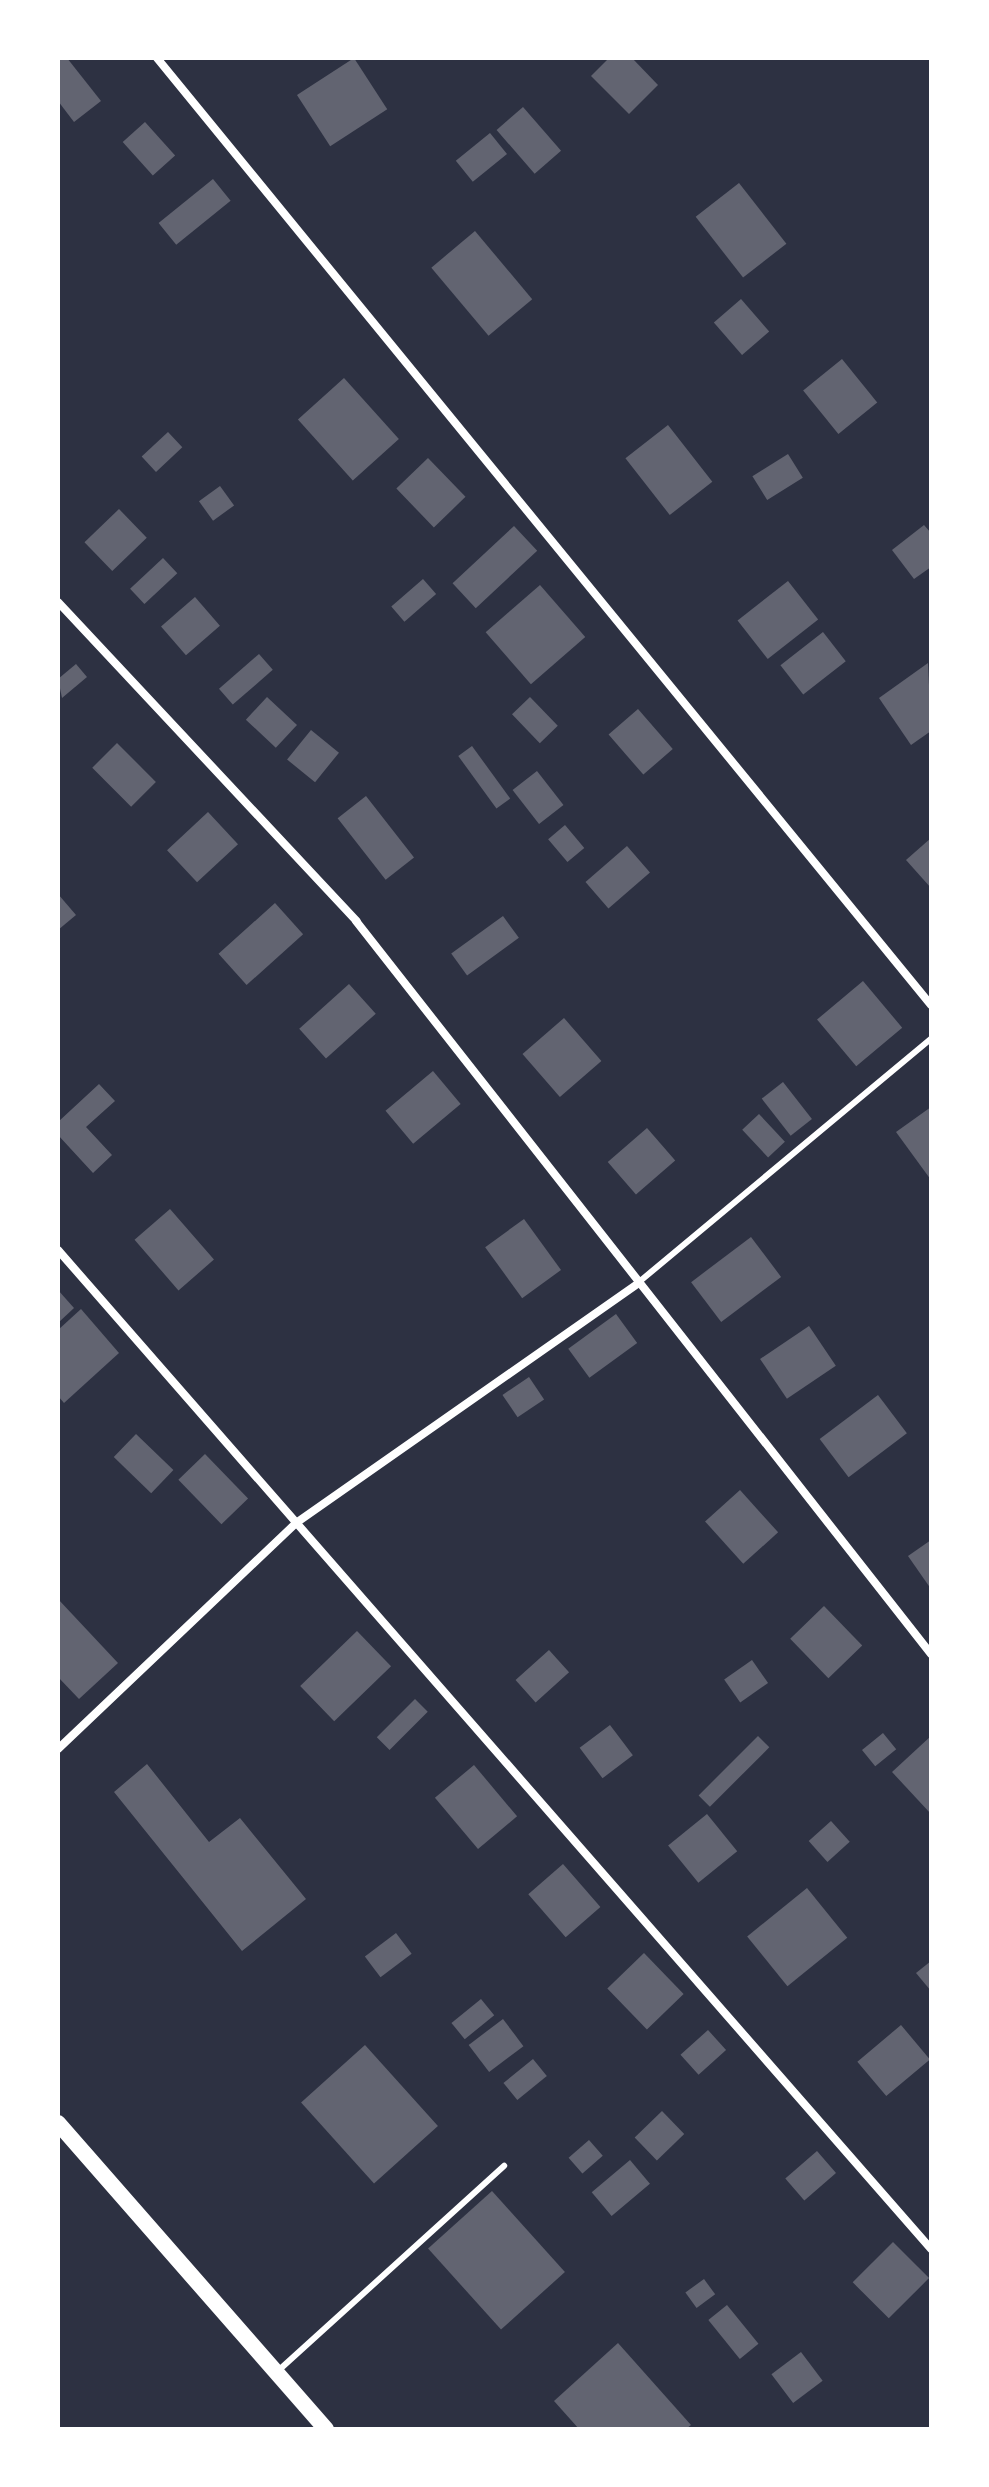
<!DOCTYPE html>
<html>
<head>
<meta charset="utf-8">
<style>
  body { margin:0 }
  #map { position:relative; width:989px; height:2487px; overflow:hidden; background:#2d3142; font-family:"DejaVu Sans",sans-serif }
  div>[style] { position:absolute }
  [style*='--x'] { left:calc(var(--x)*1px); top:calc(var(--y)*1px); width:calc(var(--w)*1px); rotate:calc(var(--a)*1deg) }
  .building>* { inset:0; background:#626471; transform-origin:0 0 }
  .service>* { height:6px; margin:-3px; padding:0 3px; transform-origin:3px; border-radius:3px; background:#fff }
  .minor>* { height:8px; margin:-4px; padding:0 4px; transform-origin:4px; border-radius:4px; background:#fff }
  .secondary>* { height:16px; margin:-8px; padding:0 8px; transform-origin:8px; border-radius:8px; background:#fff }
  span { translate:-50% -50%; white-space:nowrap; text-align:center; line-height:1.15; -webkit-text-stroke:6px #fff; paint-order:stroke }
  .frame { position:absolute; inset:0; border:60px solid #fff; pointer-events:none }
</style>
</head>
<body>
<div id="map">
  <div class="building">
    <div style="clip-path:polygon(58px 58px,67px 58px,101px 101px,74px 122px,58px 101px)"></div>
    <div style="left:354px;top:58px;width:61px;height:68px;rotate:57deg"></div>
    <div style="clip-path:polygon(609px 58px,632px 58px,658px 85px,629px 114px,591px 76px)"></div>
    <div style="left:523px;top:107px;width:58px;height:35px;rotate:49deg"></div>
    <div style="left:145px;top:122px;width:45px;height:30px;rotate:48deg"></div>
    <div style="left:490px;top:133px;width:27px;height:44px;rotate:51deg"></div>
    <div style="left:213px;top:179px;width:28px;height:70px;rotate:51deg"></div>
    <div style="left:739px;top:183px;width:77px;height:55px;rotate:52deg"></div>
    <div style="left:475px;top:231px;width:89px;height:57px;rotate:50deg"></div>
    <div style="left:741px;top:299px;width:43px;height:36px;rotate:49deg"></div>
    <div style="left:842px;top:359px;width:56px;height:50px;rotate:51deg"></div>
    <div style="left:344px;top:378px;width:82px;height:62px;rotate:48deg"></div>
    <div style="left:668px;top:425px;width:72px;height:54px;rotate:52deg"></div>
    <div style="left:168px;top:432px;width:21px;height:36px;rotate:47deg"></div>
    <div style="left:788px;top:454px;width:28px;height:42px;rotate:58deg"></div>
    <div style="left:428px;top:458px;width:54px;height:44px;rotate:46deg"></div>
    <div style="left:220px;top:486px;width:24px;height:26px;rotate:54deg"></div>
    <div style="left:119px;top:509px;width:40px;height:48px;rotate:46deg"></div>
    <div style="clip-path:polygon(924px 525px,931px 533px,931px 567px,914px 579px,892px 550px)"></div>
    <div style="left:514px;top:526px;width:34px;height:84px;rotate:47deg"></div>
    <div style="left:163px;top:558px;width:21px;height:45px;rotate:47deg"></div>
    <div style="left:423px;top:579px;width:20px;height:42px;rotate:49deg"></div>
    <div style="left:788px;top:581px;width:49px;height:64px;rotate:52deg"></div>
    <div style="left:540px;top:585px;width:69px;height:72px;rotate:49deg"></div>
    <div style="left:195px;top:597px;width:38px;height:45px;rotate:49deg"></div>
    <div style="left:823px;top:632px;width:37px;height:54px;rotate:52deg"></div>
    <div style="left:259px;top:654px;width:21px;height:53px;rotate:49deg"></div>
    <div style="clip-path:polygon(928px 663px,931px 731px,911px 745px,879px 698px)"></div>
    <div style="clip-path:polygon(76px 664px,87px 677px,62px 698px,58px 679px)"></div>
    <div style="left:267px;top:697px;width:41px;height:31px;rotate:43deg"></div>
    <div style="left:530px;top:697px;width:40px;height:25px;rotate:46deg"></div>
    <div style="left:638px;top:709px;width:53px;height:39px;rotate:49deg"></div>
    <div style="left:311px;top:730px;width:36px;height:38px;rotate:39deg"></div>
    <div style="left:117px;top:743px;width:55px;height:35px;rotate:45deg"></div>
    <div style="left:472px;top:746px;width:65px;height:17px;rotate:54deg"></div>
    <div style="left:537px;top:771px;width:43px;height:31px;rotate:52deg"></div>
    <div style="left:366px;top:796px;width:78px;height:36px;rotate:52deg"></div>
    <div style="left:208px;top:812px;width:44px;height:56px;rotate:47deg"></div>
    <div style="left:565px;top:825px;width:30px;height:22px;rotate:50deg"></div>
    <div style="clip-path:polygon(931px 838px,931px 888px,906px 860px)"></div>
    <div style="left:627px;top:846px;width:35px;height:55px;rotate:49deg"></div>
    <div style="clip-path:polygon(58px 894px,76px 915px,58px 930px)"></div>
    <div style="left:275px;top:903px;width:42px;height:76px;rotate:48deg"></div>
    <div style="left:503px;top:916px;width:27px;height:64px;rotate:54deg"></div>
    <div style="left:863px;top:981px;width:61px;height:60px;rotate:50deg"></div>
    <div style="left:349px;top:984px;width:40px;height:67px;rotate:48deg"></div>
    <div style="left:564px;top:1018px;width:57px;height:55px;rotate:49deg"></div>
    <div style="left:433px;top:1071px;width:43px;height:62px;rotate:50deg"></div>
    <div style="left:783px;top:1082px;width:47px;height:27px;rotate:52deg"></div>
    <div style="clip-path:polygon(99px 1084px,115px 1101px,86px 1127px,112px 1155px,93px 1173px,58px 1135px,58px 1122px)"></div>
    <div style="clip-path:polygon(931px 1107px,931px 1180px,896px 1132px)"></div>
    <div style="left:759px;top:1114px;width:38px;height:23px;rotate:47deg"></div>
    <div style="left:647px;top:1128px;width:43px;height:52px;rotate:49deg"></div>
    <div style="left:170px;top:1209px;width:67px;height:47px;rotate:49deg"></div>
    <div style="left:524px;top:1219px;width:63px;height:48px;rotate:54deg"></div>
    <div style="left:751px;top:1237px;width:50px;height:75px;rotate:53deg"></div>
    <div style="clip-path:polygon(58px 1290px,74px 1308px,58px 1323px)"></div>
    <div style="clip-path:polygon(81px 1309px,119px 1353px,64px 1403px,58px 1396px,58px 1330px)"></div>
    <div style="left:616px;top:1314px;width:36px;height:59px;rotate:54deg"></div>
    <div style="left:809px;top:1326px;width:48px;height:59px;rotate:56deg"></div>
    <div style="left:529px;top:1377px;width:27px;height:32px;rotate:56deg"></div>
    <div style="left:878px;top:1395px;width:48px;height:73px;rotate:53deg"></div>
    <div style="left:136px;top:1434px;width:52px;height:32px;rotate:44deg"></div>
    <div style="left:205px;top:1454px;width:62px;height:37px;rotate:46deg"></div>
    <div style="left:740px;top:1490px;width:57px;height:47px;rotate:48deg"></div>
    <div style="clip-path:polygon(931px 1540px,931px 1589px,908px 1556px)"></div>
    <div style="clip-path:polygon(58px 1599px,118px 1663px,79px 1699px,58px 1677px)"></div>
    <div style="left:824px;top:1606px;width:55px;height:47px;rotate:46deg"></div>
    <div style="left:357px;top:1631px;width:49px;height:79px;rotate:46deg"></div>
    <div style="left:549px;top:1650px;width:30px;height:45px;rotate:48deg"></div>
    <div style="left:752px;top:1660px;width:28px;height:34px;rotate:55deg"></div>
    <div style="left:415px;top:1699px;width:18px;height:54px;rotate:45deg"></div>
    <div style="left:610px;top:1725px;width:38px;height:38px;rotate:53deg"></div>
    <div style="left:883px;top:1733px;width:21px;height:27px;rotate:51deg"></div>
    <div style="left:758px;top:1736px;width:16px;height:84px;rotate:45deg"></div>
    <div style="clip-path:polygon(931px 1736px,931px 1814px,892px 1772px)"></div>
    <div style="clip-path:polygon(147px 1764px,209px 1842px,240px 1818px,306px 1899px,242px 1951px,114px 1792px)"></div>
    <div style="left:474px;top:1765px;width:67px;height:51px;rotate:50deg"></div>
    <div style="left:707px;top:1814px;width:48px;height:50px;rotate:51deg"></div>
    <div style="left:831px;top:1821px;width:28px;height:30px;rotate:48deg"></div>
    <div style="left:563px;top:1864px;width:57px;height:46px;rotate:49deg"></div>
    <div style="left:807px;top:1888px;width:64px;height:77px;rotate:51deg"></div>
    <div style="left:396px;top:1933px;width:26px;height:39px;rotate:53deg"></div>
    <div style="left:644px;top:1953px;width:57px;height:51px;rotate:46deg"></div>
    <div style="clip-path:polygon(931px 1961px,931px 1991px,916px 1973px)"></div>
    <div style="left:481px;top:1999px;width:21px;height:38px;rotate:51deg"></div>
    <div style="left:503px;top:2019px;width:34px;height:43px;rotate:53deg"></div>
    <div style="left:901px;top:2025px;width:45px;height:57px;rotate:50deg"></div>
    <div style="left:708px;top:2030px;width:27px;height:37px;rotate:48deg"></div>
    <div style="left:365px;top:2045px;width:109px;height:86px;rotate:48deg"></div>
    <div style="left:533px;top:2059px;width:22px;height:38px;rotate:51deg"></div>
    <div style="left:662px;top:2111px;width:32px;height:38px;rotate:46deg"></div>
    <div style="left:589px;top:2140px;width:21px;height:27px;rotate:49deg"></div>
    <div style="left:817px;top:2151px;width:29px;height:42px;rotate:49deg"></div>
    <div style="left:630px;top:2160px;width:31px;height:50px;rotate:50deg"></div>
    <div style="left:492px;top:2191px;width:109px;height:86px;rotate:48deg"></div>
    <div style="left:893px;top:2242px;width:51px;height:57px;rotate:45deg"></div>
    <div style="left:704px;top:2279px;width:19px;height:23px;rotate:54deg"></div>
    <div style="left:727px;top:2305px;width:50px;height:24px;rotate:51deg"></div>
    <div style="clip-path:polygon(618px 2343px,691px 2425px,686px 2429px,579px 2429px,554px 2401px)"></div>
    <div style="left:801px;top:2352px;width:36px;height:37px;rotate:53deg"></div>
  </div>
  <div class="service">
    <div style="--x:639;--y:1282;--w:380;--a:-39.8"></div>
    <div style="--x:279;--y:2370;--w:304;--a:-42.2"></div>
  </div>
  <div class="minor">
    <div style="--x:157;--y:58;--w:1223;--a:50.74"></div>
    <div style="--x:58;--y:602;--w:437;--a:46.9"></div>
    <div style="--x:356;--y:921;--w:932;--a:51.89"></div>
    <div style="--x:58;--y:1250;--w:1327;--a:48.85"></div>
    <div style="--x:58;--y:1749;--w:328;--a:-43.5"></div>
    <div style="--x:296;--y:1523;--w:415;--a:-35"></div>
  </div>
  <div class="secondary">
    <div style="--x:58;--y:2123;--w:407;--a:48.8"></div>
  </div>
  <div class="frame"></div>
</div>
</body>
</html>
